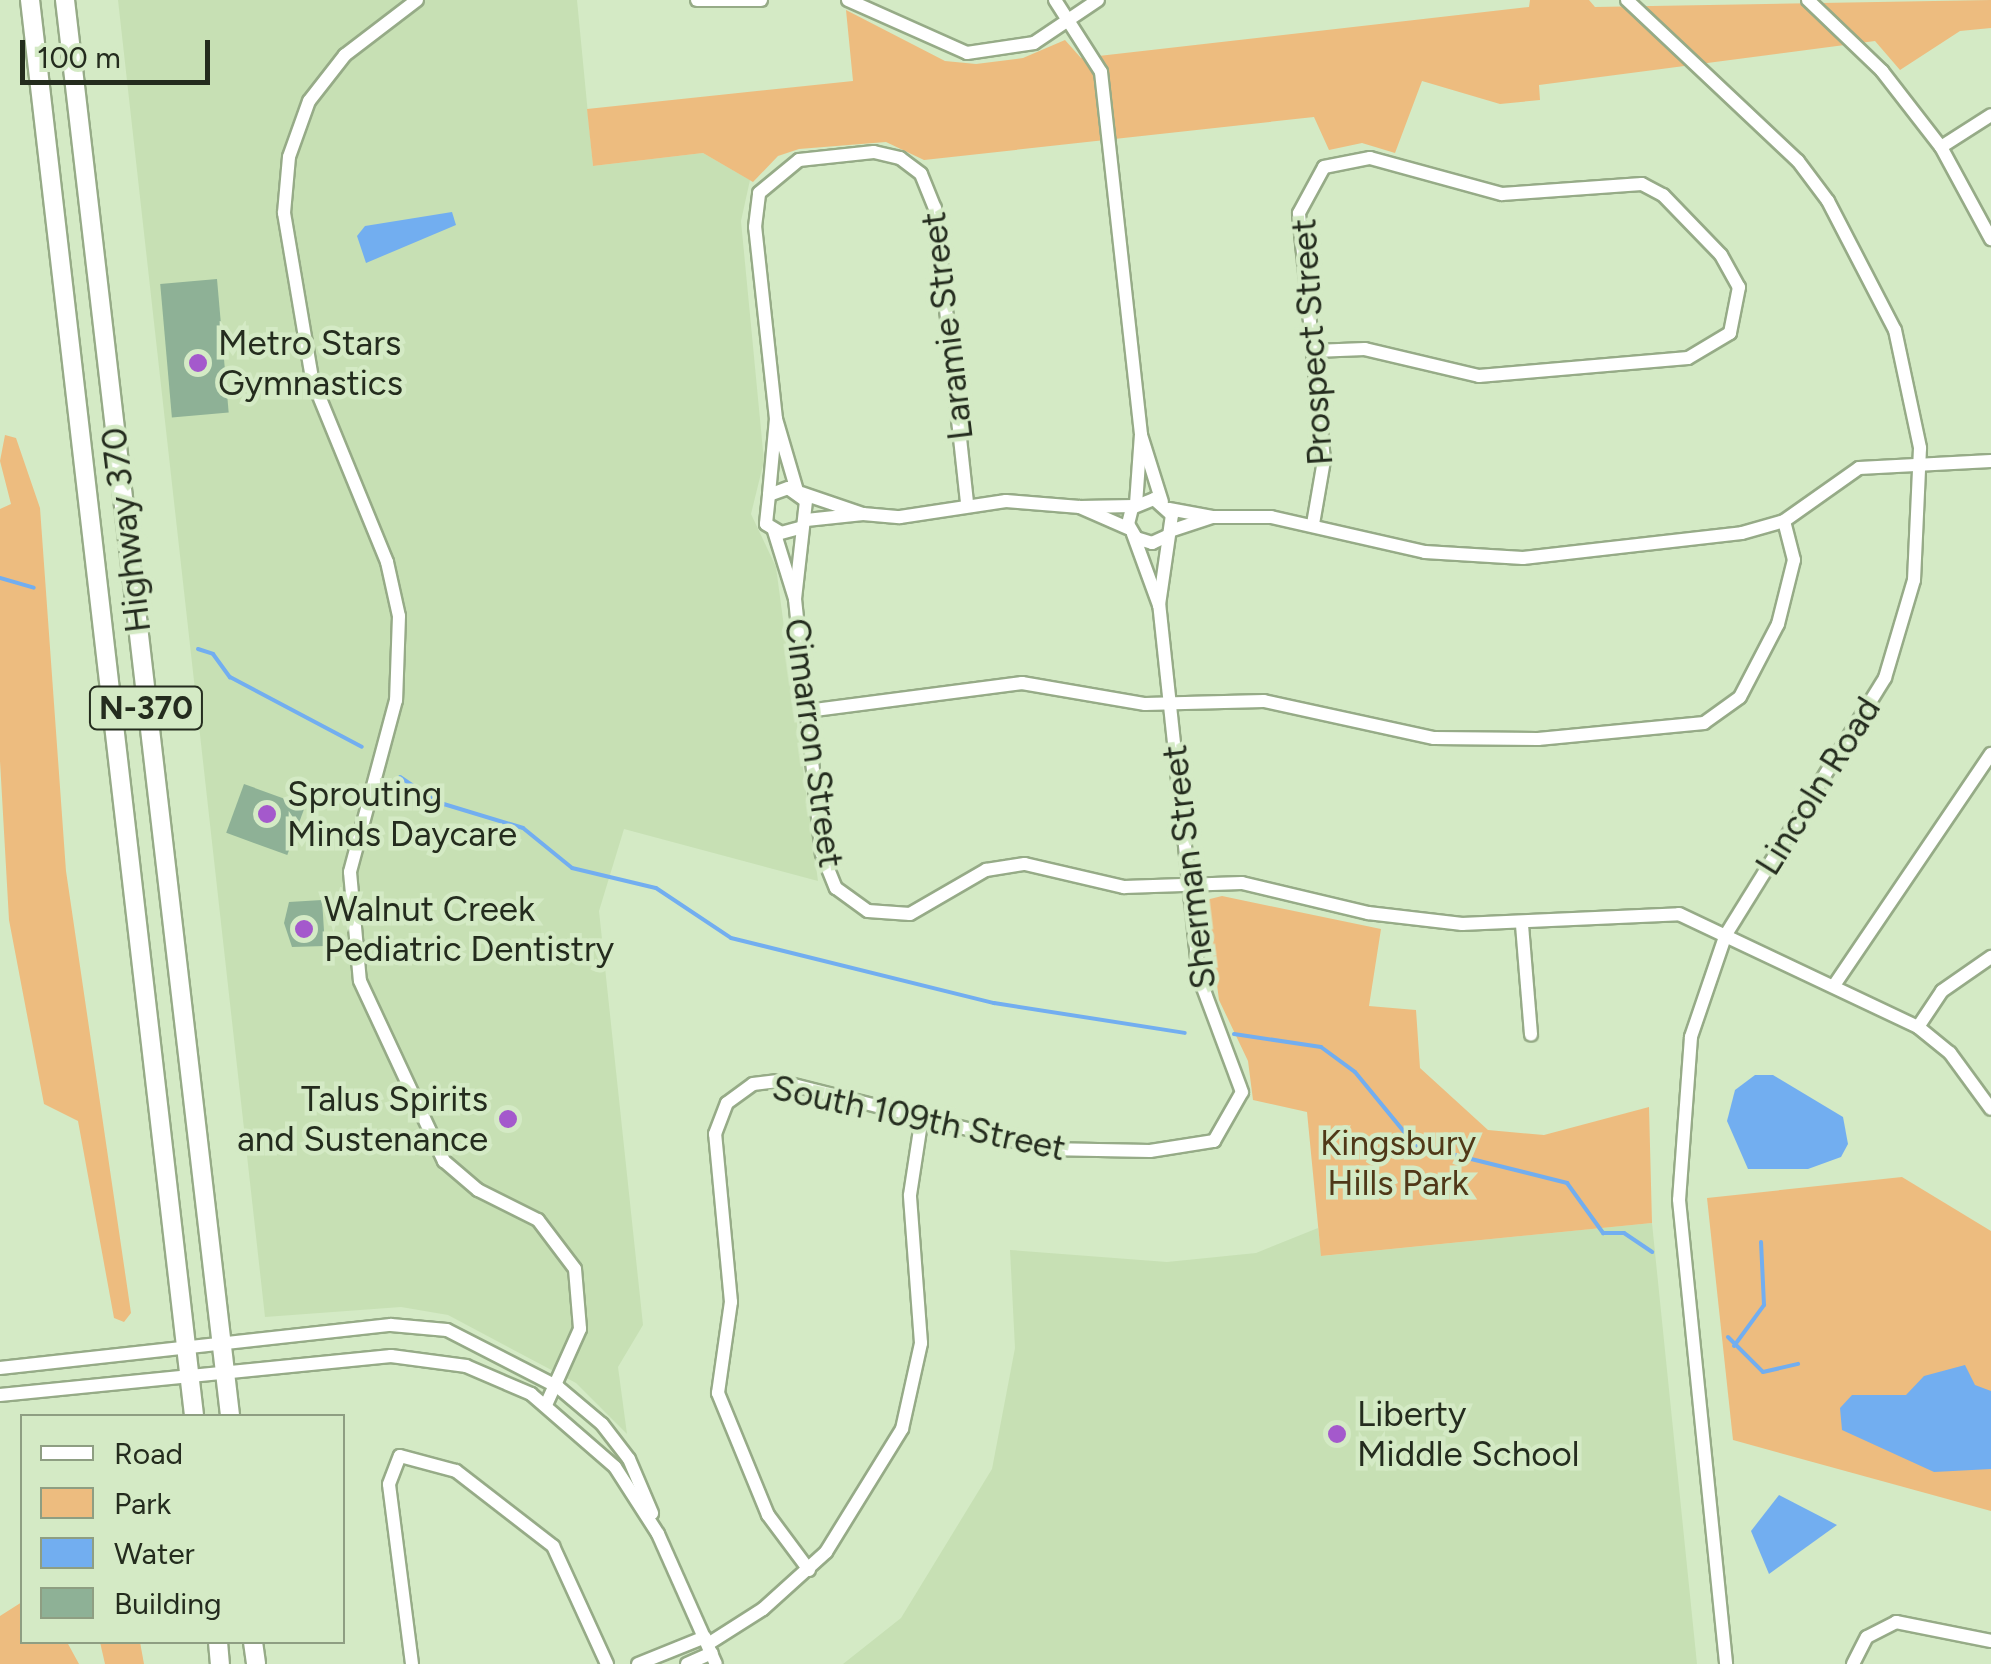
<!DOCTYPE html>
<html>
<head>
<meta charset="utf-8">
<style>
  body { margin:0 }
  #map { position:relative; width:1991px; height:1664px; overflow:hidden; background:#d4eac5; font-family:Figtree,sans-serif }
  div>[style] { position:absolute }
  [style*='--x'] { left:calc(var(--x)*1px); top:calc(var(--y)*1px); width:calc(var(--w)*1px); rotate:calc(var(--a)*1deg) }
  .built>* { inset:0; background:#c7e0b4 }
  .green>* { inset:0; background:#edbc7f }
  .water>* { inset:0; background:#72aef0 }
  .stream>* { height:4px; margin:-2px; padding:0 2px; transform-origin:2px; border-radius:2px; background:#72aef0 }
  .building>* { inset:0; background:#8eb196; transform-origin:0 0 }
  .roads { filter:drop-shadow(2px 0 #96ab87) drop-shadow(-2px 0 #96ab87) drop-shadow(0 2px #96ab87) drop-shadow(0 -2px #96ab87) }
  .minor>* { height:12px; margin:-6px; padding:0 6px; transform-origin:6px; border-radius:6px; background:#fff }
  .highway>* { height:18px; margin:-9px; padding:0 9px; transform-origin:9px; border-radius:9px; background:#fff }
  .dots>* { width:28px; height:28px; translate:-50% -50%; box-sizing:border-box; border:5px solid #d4eac5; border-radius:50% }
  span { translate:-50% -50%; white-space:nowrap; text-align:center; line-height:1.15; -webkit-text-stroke:9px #d4eac5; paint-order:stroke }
  .shield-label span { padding:2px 8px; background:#d4eac5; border:2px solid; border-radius:8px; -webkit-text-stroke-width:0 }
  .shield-label { font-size:32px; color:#242c1e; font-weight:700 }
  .street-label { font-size:35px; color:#242c1e }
  .poi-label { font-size:35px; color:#242c1e }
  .left { translate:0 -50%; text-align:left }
  .right { translate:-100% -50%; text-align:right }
  .park-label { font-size:35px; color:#503818 }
  .legend { position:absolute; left:20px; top:1414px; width:325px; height:230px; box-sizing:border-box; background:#d4eac5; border:2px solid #8e9e82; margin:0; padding:12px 18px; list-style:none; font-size:30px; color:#242c1e }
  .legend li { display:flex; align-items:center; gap:20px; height:50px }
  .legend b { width:50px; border:2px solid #8e9e82 }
  .scale { position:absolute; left:20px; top:40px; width:190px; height:45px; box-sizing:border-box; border:5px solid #242c1e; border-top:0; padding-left:12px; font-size:30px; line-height:35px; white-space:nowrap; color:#242c1e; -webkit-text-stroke:8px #d4eac5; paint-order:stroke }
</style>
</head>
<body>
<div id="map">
  <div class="built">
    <div style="clip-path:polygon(118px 0,577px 0,593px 166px,703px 153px,750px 180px,741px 221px,764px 461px,751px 514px,776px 567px,818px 881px,624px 829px,599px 911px,643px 1325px,618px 1367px,627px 1434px,576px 1383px,448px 1315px,401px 1307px,265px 1317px)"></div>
    <div style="clip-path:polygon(1652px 1223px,1697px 1664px,843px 1664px,901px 1618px,992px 1469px,1015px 1348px,1010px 1250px,1167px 1262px,1256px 1253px,1318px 1228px,1322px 1256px)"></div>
  </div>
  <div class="green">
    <div style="clip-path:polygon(1530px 0,1589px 0,1595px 7px,1991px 0,1991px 28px,1960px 31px,1900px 70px,1875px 41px,1539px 85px,1540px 100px,1500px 104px,1422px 81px,1395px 153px,1362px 143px,1329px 150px,1314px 117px,924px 160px,886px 142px,799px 149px,778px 156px,753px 182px,703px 153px,593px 166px,587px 109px,853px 81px,846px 10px,945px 61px,976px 64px,1023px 58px,1065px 40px,1081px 58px,1529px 7px)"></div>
    <div style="clip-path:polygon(5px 435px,16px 438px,40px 508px,66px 871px,131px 1313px,124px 1322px,114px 1318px,78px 1121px,44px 1104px,9px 920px,0 761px,0 509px,11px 504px,0 461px)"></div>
    <div style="clip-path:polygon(1222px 896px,1381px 929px,1369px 1006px,1416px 1010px,1420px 1068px,1488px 1130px,1544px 1135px,1649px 1107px,1652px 1223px,1321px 1256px,1307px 1112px,1253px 1100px,1248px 1061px,1219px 1000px,1206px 900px)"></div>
    <div style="clip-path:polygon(1902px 1177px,1991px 1231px,1991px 1511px,1733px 1440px,1707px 1198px)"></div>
    <div style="clip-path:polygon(22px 1602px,22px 1642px,67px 1642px,79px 1664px,0 1664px,0 1616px)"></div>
    <div style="clip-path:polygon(100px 1642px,140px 1642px,144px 1664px,105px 1664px)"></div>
  </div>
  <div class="water">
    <div style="clip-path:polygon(452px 212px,456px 225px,366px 263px,357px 236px,365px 226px)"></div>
    <div style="clip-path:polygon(1755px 1075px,1773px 1075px,1843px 1117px,1848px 1144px,1841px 1157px,1808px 1169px,1748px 1169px,1727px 1121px,1735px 1090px)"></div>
    <div style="clip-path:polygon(1965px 1365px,1975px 1385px,1991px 1391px,1991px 1469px,1934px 1472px,1842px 1430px,1840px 1408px,1852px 1395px,1906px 1395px,1924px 1376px)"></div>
    <div style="clip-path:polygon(1779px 1495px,1837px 1525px,1769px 1574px,1751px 1531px)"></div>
  </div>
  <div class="stream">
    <div style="--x:0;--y:578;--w:35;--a:16"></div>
    <div style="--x:198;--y:649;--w:16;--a:18"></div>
    <div style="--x:213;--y:654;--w:29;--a:54"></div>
    <div style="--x:230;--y:677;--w:149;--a:27.9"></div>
    <div style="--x:400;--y:777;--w:45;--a:34"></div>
    <div style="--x:437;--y:802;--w:90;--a:16.8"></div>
    <div style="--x:523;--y:828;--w:63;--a:39.2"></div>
    <div style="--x:572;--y:868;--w:86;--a:13.4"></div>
    <div style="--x:656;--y:888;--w:90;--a:33.7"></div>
    <div style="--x:731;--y:938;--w:271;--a:13.9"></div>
    <div style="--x:994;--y:1003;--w:193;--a:8.9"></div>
    <div style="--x:1234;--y:1034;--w:88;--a:8.5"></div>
    <div style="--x:1321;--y:1047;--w:42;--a:36.3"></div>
    <div style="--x:1355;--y:1072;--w:94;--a:50.6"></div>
    <div style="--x:1415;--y:1145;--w:157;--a:14"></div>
    <div style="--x:1567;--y:1183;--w:62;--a:54.2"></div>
    <div style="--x:1603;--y:1233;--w:21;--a:0"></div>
    <div style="--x:1624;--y:1233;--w:34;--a:34"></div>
    <div style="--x:1728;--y:1337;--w:49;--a:45"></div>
    <div style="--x:1763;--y:1372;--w:36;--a:-13"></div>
    <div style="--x:1734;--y:1346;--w:51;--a:-53.8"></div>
    <div style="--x:1764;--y:1305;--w:63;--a:-92.7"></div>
  </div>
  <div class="building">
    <div style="left:217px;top:279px;width:134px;height:57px;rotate:85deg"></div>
    <div style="left:244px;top:784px;width:65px;height:52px;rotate:20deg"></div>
    <div style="clip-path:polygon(322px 900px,325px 946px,292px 947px,284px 923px,289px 902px)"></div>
  </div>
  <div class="roads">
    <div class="minor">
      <div style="--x:417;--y:0;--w:91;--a:142.6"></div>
      <div style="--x:345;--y:55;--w:58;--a:128"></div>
      <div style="--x:309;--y:101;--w:59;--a:109.7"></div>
      <div style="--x:289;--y:157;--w:56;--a:95.1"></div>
      <div style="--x:284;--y:213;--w:168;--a:80.4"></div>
      <div style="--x:312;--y:379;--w:198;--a:67.7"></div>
      <div style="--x:387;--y:562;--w:55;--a:77.5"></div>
      <div style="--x:399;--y:616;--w:84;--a:92"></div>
      <div style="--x:396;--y:700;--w:178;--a:105"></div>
      <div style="--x:350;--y:872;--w:109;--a:84.8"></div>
      <div style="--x:360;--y:981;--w:199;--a:65"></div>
      <div style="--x:444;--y:1161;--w:45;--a:40.5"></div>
      <div style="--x:478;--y:1190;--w:67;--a:26.6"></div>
      <div style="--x:538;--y:1220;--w:61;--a:52.9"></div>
      <div style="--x:575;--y:1269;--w:60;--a:85.2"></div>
      <div style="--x:580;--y:1329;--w:83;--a:114.1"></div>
      <div style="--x:697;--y:0;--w:64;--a:0"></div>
      <div style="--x:848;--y:0;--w:130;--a:24"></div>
      <div style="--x:967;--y:53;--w:68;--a:-8.5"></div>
      <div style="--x:1034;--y:43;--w:77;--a:-33.9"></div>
      <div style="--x:1055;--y:0;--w:85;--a:57.4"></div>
      <div style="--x:1101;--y:72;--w:365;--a:83.7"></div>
      <div style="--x:1627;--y:0;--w:235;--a:43.3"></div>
      <div style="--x:1798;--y:161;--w:50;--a:53.1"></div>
      <div style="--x:1828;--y:201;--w:145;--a:62.6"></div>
      <div style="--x:1895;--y:330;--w:121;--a:78"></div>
      <div style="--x:1920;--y:448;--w:132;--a:92.6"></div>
      <div style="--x:1914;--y:580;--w:102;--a:106.5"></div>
      <div style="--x:1885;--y:678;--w:301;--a:121.8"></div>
      <div style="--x:1726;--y:934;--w:109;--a:108.8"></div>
      <div style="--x:1691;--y:1037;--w:163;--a:94.2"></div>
      <div style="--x:1679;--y:1200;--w:466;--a:84.2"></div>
      <div style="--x:1808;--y:0;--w:103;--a:43.8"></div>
      <div style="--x:1882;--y:71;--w:96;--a:52.2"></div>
      <div style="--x:1941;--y:147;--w:105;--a:61.5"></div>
      <div style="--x:1941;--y:147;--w:59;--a:-32.6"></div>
      <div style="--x:776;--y:419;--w:193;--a:-96.2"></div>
      <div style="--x:755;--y:227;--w:34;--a:-83"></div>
      <div style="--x:759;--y:193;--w:52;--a:-39.5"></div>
      <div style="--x:799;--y:160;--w:75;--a:-6.1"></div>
      <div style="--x:874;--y:152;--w:27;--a:13"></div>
      <div style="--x:900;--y:158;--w:26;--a:37"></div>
      <div style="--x:921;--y:174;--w:37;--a:68"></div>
      <div style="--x:935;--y:208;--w:298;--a:83.8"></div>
      <div style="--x:801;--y:493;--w:65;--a:18.7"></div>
      <div style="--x:863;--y:514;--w:57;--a:174"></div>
      <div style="--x:769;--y:494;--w:75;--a:-84.7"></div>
      <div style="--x:776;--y:419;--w:75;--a:73.7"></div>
      <div style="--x:1136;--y:504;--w:69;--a:-85.9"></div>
      <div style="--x:1141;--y:435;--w:70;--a:72.6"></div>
      <div style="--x:1169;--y:509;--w:44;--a:10.5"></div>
      <div style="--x:1212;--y:517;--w:44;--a:161.6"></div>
      <div style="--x:863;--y:514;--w:37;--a:5"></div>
      <div style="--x:900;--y:517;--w:107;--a:-8.6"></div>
      <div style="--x:1006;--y:501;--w:74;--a:4.6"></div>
      <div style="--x:1212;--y:517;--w:59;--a:0"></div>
      <div style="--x:1271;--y:517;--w:158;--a:12.8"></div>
      <div style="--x:1425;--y:552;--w:98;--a:3.5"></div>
      <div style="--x:1523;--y:558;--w:220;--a:-6.5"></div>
      <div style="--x:1742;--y:533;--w:44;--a:-15.9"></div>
      <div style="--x:1784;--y:521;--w:92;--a:-35.2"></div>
      <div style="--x:1859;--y:468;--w:132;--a:-3"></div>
      <div style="--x:1313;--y:524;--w:65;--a:-80.2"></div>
      <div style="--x:1324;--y:460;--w:248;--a:-95.8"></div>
      <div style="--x:1299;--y:213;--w:52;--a:-61.5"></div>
      <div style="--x:1324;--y:167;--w:47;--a:-11.1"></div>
      <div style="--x:1370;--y:158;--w:137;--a:15.3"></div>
      <div style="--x:1502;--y:194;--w:140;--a:-4.1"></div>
      <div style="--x:1642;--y:184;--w:24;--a:28"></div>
      <div style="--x:1663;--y:195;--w:83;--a:46"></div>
      <div style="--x:1721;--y:255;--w:37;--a:61"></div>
      <div style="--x:1739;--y:287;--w:47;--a:101.1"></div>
      <div style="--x:1730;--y:333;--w:49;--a:149.2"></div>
      <div style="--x:1688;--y:358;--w:210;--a:175.1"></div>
      <div style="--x:1479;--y:376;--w:117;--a:-166.7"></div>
      <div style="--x:1365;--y:349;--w:51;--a:177.8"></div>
      <div style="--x:1130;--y:529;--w:55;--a:-156.3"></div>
      <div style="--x:1080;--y:507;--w:54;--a:-1.1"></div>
      <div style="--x:774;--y:531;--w:71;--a:72.8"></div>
      <div style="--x:795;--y:599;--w:99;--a:-83.6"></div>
      <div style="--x:806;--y:501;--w:22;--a:-144"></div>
      <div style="--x:788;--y:488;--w:20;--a:160"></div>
      <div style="--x:769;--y:495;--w:29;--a:96"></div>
      <div style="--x:766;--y:524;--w:17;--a:31"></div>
      <div style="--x:781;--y:533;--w:20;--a:-15"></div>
      <div style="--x:1133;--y:534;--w:76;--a:69.9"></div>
      <div style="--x:1159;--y:605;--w:91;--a:-81.8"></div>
      <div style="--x:1172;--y:515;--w:24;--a:-138"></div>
      <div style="--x:1154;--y:499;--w:24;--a:158"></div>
      <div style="--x:1132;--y:508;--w:16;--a:104"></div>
      <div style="--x:1128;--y:524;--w:16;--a:60"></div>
      <div style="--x:1136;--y:538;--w:17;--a:17"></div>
      <div style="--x:1152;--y:543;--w:17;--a:-25"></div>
      <div style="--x:795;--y:599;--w:256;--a:84"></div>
      <div style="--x:822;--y:854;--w:37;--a:68"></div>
      <div style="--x:836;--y:888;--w:39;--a:36"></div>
      <div style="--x:868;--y:911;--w:42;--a:4.1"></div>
      <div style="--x:910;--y:914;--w:88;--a:-30.1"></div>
      <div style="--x:986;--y:870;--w:39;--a:-9"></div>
      <div style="--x:1025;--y:864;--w:102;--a:13.1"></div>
      <div style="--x:1124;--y:887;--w:118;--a:-1.9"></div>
      <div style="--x:1242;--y:883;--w:130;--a:13.4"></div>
      <div style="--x:1368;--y:913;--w:95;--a:6.7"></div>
      <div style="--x:1462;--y:924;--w:217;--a:-2.6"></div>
      <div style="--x:1679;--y:914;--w:264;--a:25.3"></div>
      <div style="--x:1918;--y:1027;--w:41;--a:39.1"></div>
      <div style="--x:1950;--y:1053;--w:69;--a:53.8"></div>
      <div style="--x:807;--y:711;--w:217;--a:-7.4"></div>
      <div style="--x:1022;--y:683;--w:125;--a:9.7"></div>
      <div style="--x:1145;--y:704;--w:119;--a:-1.4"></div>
      <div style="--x:1264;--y:701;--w:174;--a:12.3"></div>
      <div style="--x:1434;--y:738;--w:104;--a:0.6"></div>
      <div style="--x:1538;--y:739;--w:167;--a:-5.5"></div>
      <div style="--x:1704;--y:723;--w:44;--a:-35.8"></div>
      <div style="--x:1740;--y:697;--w:82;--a:-62.5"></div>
      <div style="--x:1778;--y:624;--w:66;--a:-76"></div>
      <div style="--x:1794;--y:560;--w:40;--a:-104.4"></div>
      <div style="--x:1522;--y:925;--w:110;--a:85.3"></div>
      <div style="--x:1835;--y:984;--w:278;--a:-55.9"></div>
      <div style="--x:1918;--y:1027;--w:43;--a:-56.3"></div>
      <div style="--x:1942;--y:991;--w:60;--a:-34.8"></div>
      <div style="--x:0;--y:1368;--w:393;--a:-6.3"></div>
      <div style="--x:391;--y:1325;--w:56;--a:5.1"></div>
      <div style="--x:447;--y:1330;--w:125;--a:27.2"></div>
      <div style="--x:558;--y:1387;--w:57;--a:40.1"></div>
      <div style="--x:602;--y:1424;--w:44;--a:52.4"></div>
      <div style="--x:629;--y:1459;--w:59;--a:66.9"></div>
      <div style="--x:0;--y:1395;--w:393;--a:-5.7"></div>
      <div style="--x:391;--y:1356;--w:76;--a:7.6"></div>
      <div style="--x:466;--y:1366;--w:71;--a:23.3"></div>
      <div style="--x:531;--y:1394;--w:111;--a:41"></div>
      <div style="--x:615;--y:1467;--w:80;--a:57.3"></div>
      <div style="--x:658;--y:1534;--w:142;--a:66"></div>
      <div style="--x:809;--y:1570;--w:69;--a:-126.7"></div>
      <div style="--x:768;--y:1515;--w:132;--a:-112.3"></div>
      <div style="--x:718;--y:1393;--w:92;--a:-81.9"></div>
      <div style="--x:731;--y:1302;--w:169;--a:-95.4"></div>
      <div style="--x:715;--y:1134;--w:33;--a:-69"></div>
      <div style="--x:727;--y:1103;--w:32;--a:-36"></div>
      <div style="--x:753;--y:1084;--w:25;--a:-7"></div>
      <div style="--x:778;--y:1081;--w:276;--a:14.2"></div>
      <div style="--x:1046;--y:1149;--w:104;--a:1.1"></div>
      <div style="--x:1150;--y:1151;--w:65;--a:-8.9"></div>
      <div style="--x:1214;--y:1141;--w:56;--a:-60.3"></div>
      <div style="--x:1242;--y:1092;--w:123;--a:-110.5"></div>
      <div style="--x:1199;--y:977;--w:374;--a:-96.1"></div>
      <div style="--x:708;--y:1644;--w:65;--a:-32.5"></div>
      <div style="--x:763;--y:1609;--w:85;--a:-42.1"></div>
      <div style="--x:826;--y:1552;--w:145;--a:-58.3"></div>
      <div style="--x:902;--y:1429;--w:88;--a:-77.5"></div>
      <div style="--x:921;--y:1343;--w:148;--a:-94.3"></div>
      <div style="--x:910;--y:1195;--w:79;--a:-81.3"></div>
      <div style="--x:412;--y:1664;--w:181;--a:-97.3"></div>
      <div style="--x:389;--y:1484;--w:30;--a:-69"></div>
      <div style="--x:400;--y:1456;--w:58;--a:15"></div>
      <div style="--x:456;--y:1471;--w:123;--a:37.7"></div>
      <div style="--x:553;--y:1546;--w:130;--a:65.4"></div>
      <div style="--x:638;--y:1664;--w:72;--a:-21.9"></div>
      <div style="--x:687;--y:1664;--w:27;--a:-24"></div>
      <div style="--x:1853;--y:1664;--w:30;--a:-63"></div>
      <div style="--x:1867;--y:1637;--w:33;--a:-27"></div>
      <div style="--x:1896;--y:1622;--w:97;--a:11.3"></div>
    </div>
    <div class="highway">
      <div style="--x:30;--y:0;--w:1425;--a:83.39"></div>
      <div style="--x:65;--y:0;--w:1426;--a:83.35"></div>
      <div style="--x:218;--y:1642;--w:22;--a:85"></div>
      <div style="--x:253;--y:1642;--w:22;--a:82"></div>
    </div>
  </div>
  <div class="dots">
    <div style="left:198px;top:363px;background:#a459cc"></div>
    <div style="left:267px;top:814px;background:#a459cc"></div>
    <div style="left:304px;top:929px;background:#a459cc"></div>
    <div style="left:508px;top:1119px;background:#a459cc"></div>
    <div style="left:1337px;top:1434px;background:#a459cc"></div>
  </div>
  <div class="shield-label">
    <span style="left:146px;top:708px">N-370</span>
  </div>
  <div class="street-label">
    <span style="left:947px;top:326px;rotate:-97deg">Laramie Street</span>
    <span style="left:1312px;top:342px;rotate:-94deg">Prospect Street</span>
    <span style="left:126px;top:530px;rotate:-97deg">Highway 370</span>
    <span style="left:814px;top:743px;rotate:82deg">Cimarron Street</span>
    <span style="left:1818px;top:786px;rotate:-58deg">Lincoln Road</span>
    <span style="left:1189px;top:867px;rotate:-97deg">Sherman Street</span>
    <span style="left:919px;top:1118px;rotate:12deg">South 109th Street</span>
  </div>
  <div class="poi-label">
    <span class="left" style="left:218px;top:363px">Metro Stars<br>Gymnastics</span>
    <span class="left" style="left:287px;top:814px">Sprouting<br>Minds Daycare</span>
    <span class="left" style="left:324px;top:929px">Walnut Creek<br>Pediatric Dentistry</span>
    <span class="right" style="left:488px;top:1119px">Talus Spirits<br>and Sustenance</span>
    <span class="left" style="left:1357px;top:1434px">Liberty<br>Middle School</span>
  </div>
  <div class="park-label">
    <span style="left:1398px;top:1163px">Kingsbury<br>Hills Park</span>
  </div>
  <ul class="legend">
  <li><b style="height:12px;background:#fff"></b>Road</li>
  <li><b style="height:28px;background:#edbc7f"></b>Park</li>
  <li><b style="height:28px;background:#72aef0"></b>Water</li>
  <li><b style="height:28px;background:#8eb196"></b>Building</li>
  </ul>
  <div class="scale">100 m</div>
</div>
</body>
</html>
